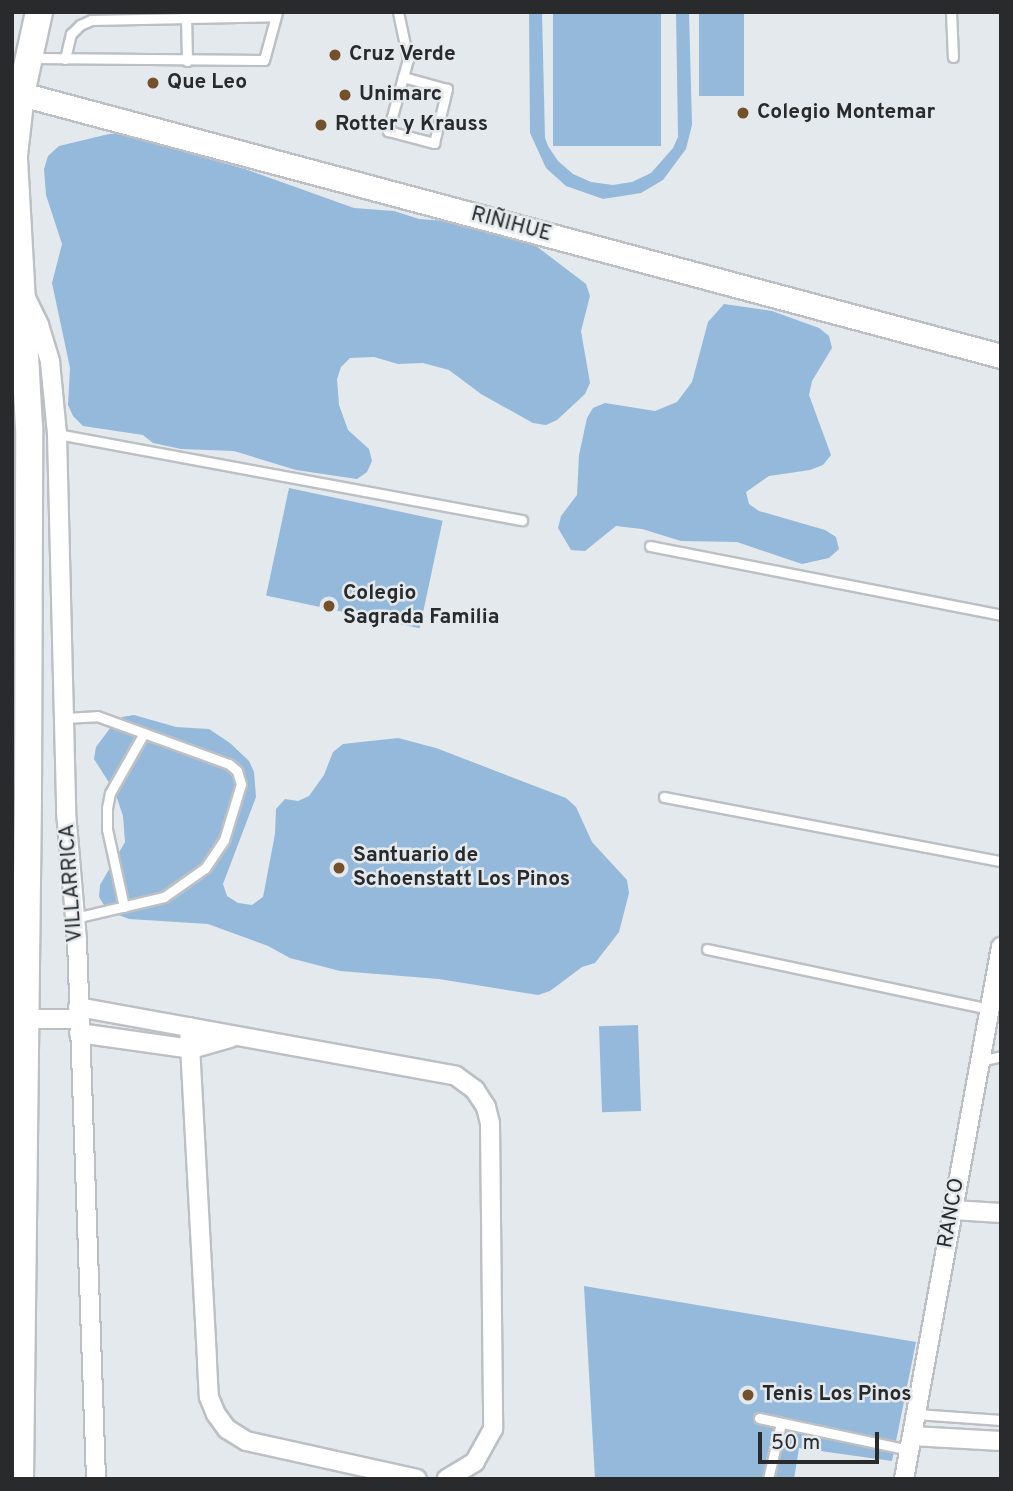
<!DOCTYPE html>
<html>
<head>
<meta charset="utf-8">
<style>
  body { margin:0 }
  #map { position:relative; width:1013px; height:1491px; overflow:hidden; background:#e4e9ed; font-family:Overpass,sans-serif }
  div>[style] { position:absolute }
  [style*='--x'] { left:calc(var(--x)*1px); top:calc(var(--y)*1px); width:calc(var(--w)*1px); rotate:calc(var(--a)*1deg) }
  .green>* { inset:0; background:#94b9db; transform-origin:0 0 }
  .roads { filter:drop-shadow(2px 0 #bcc0c4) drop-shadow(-2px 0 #bcc0c4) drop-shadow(0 2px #bcc0c4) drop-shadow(0 -2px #bcc0c4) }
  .service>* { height:9px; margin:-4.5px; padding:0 4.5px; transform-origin:4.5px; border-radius:4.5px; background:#fff }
  .minor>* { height:18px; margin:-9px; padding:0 9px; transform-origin:9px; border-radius:9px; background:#fff }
  .tertiary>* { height:23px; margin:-11.5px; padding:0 11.5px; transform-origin:11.5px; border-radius:11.5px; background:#fff }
  .secondary>* { height:26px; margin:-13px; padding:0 13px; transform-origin:13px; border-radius:13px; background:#fff }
  .dots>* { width:19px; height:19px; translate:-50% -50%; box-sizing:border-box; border:4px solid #e4e9ed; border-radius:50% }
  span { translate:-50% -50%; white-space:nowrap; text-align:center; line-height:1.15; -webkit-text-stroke:5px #e4e9ed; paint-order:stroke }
  .poi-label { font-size:21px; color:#282a2c; font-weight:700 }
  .left { translate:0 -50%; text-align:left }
  .street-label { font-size:21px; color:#282a2c }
  .frame { position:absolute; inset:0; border:14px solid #282a2c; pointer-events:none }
  .scale { position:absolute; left:758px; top:1432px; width:121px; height:32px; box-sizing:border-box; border:4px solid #282a2c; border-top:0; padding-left:9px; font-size:21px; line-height:24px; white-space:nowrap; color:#282a2c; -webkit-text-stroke:5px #e4e9ed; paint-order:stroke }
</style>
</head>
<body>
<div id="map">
  <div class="green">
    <div style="clip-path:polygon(529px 12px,542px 12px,545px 138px,548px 146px,558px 161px,573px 174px,591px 182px,613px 185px,632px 182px,651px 173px,673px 148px,678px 137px,676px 12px,689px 12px,692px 125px,686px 149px,663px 180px,641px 193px,603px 199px,566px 186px,546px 168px,530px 133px)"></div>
    <div style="left:553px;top:12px;width:108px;height:134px"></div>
    <div style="left:699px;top:12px;width:45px;height:84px"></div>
    <div style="clip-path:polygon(136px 133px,187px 153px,245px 169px,354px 208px,394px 211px,419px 219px,459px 222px,523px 236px,586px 284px,590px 296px,581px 331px,590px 383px,585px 394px,557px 420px,546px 425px,533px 423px,481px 394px,449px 370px,423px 363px,398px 364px,374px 357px,350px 358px,341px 367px,337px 379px,339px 405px,348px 430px,369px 449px,372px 461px,367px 472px,357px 479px,296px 470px,234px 451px,181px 449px,153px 443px,143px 435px,83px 426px,73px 416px,68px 405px,70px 368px,52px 283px,62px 244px,46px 195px,44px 169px,48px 156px,59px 146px,109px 134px)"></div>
    <div style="clip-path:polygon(12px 258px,17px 313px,15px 867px,12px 843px)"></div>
    <div style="clip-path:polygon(724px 304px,772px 311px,819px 328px,829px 336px,832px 348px,812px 381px,809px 395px,831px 455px,823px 465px,810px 470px,769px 476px,746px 492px,749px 504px,759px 511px,825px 530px,836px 537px,839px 549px,829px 558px,802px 564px,737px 542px,681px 541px,642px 529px,616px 526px,585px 551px,571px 550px,558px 528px,561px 516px,577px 495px,579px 455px,587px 418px,593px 408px,605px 403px,655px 411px,677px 402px,692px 382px,708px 322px)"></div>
    <div style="left:289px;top:488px;width:157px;height:110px;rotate:12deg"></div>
    <div style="clip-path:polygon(134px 715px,176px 727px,209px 729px,230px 743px,249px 761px,254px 772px,256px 797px,223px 884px,227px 896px,238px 903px,252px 905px,263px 897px,275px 834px,276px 809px,285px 799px,298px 801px,309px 796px,324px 775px,333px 752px,343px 744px,398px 738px,436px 748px,566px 798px,576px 807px,592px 842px,627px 880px,629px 893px,619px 932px,595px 963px,582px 967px,550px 991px,538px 995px,439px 979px,340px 971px,290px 958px,268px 946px,208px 924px,129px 919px,116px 914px,106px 908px,99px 897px,100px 885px,125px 842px,123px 816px,115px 792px,94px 759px,96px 747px,111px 727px,122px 717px)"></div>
    <div style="left:638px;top:1025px;width:86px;height:39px;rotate:88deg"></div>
    <div style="clip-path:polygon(584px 1286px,916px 1342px,892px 1461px,799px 1448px,794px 1479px,595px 1479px)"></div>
  </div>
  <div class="roads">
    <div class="service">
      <div style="--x:398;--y:12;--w:48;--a:78"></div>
      <div style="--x:408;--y:59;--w:75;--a:105.5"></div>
      <div style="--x:388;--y:131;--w:48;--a:14.6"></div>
      <div style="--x:434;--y:143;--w:56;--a:-76.5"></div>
      <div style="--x:447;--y:89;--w:46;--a:-164.7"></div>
      <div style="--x:951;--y:12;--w:45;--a:87.5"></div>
      <div style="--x:186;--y:14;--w:47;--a:88.8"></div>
      <div style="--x:33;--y:58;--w:231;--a:0.5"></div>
      <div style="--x:264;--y:60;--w:50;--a:-74.8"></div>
      <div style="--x:65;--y:59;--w:26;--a:-77"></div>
      <div style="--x:71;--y:34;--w:13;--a:-45"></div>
      <div style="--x:80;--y:25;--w:12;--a:-24"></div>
      <div style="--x:91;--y:20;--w:184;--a:-1.2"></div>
      <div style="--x:57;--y:434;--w:473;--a:10.5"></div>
      <div style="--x:650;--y:546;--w:358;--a:11.1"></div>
      <div style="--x:64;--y:718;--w:33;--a:-3"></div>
      <div style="--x:97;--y:716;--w:140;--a:20"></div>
      <div style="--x:229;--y:764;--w:11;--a:41"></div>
      <div style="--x:237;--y:771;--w:14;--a:73"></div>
      <div style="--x:241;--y:784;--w:59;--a:106.9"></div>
      <div style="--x:224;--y:840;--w:34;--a:124"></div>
      <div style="--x:205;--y:868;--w:50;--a:144.7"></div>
      <div style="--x:164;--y:897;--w:91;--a:166.7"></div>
      <div style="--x:664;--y:797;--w:343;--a:10.8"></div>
      <div style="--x:124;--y:907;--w:80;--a:-102.3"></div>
      <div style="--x:107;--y:829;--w:21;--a:-90"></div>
      <div style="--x:107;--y:808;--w:15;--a:-79"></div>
      <div style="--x:110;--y:793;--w:69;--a:-60.5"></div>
      <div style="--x:707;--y:949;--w:289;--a:12"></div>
      <div style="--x:980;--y:1061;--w:22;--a:-13"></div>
      <div style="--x:916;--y:1414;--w:85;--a:4"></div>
      <div style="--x:759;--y:1418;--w:153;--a:12"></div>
      <div style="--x:768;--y:1479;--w:57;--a:-76.9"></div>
    </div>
    <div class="minor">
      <div style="--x:26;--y:298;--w:30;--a:64"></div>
      <div style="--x:39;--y:325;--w:39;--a:73"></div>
      <div style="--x:50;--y:362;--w:72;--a:84.4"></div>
      <div style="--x:57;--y:434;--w:378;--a:88.6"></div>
      <div style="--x:66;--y:812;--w:128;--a:85.1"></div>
      <div style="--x:77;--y:940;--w:539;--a:87.98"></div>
      <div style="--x:78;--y:1007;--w:384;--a:10.3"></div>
      <div style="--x:456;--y:1076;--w:24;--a:36"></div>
      <div style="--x:475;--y:1090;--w:20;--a:57"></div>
      <div style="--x:486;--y:1107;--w:16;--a:76"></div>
      <div style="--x:490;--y:1123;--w:306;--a:89.4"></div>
      <div style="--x:493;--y:1429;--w:38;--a:119"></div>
      <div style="--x:475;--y:1462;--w:33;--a:149"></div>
      <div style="--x:16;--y:1019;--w:63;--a:0"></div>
      <div style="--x:189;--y:1027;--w:335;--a:86.9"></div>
      <div style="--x:207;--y:1362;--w:35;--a:87"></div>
      <div style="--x:209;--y:1397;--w:18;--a:68"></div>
      <div style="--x:216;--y:1414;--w:19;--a:54"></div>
      <div style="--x:227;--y:1429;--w:22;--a:32"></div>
      <div style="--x:246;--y:1441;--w:175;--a:12.5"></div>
      <div style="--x:79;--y:1033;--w:113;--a:8.1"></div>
      <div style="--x:191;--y:1049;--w:41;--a:-15.8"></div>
      <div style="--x:953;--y:1210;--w:48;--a:3.6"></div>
      <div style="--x:912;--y:1436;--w:89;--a:3.2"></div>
      <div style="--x:904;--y:1479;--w:541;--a:-79.67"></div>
    </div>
    <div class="tertiary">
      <div style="--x:21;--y:94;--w:1014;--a:14.97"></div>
    </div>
    <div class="secondary">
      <div style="--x:20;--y:1479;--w:685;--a:-89.33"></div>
      <div style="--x:28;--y:794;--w:367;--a:-89.8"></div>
      <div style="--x:29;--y:427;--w:272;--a:-93.2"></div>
      <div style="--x:14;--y:155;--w:61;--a:-83.5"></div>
      <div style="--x:21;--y:94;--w:84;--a:-77.6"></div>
    </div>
  </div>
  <div class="dots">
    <div style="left:335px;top:55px;background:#74512a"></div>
    <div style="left:153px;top:83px;background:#74512a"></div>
    <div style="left:345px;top:95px;background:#74512a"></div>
    <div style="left:743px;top:113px;background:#74512a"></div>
    <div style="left:321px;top:125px;background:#74512a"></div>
    <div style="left:329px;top:606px;background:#74512a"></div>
    <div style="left:339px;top:868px;background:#74512a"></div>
    <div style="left:748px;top:1395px;background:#74512a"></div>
  </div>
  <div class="poi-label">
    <span class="left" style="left:349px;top:55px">Cruz Verde</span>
    <span class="left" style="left:167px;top:83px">Que Leo</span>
    <span class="left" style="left:359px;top:95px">Unimarc</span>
    <span class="left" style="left:757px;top:113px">Colegio Montemar</span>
    <span class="left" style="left:335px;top:125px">Rotter y Krauss</span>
    <span class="left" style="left:343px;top:606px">Colegio<br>Sagrada Familia</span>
    <span class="left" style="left:353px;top:868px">Santuario de<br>Schoenstatt Los Pinos</span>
    <span class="left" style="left:762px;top:1395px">Tenis Los Pinos</span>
  </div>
  <div class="street-label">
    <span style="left:511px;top:225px;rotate:15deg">RIÑIHUE</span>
    <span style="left:72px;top:883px;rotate:-94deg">VILLARRICA</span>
    <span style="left:952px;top:1213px;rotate:-80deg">RANCO</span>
  </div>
  <div class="frame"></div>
  <div class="scale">50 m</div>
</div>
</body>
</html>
